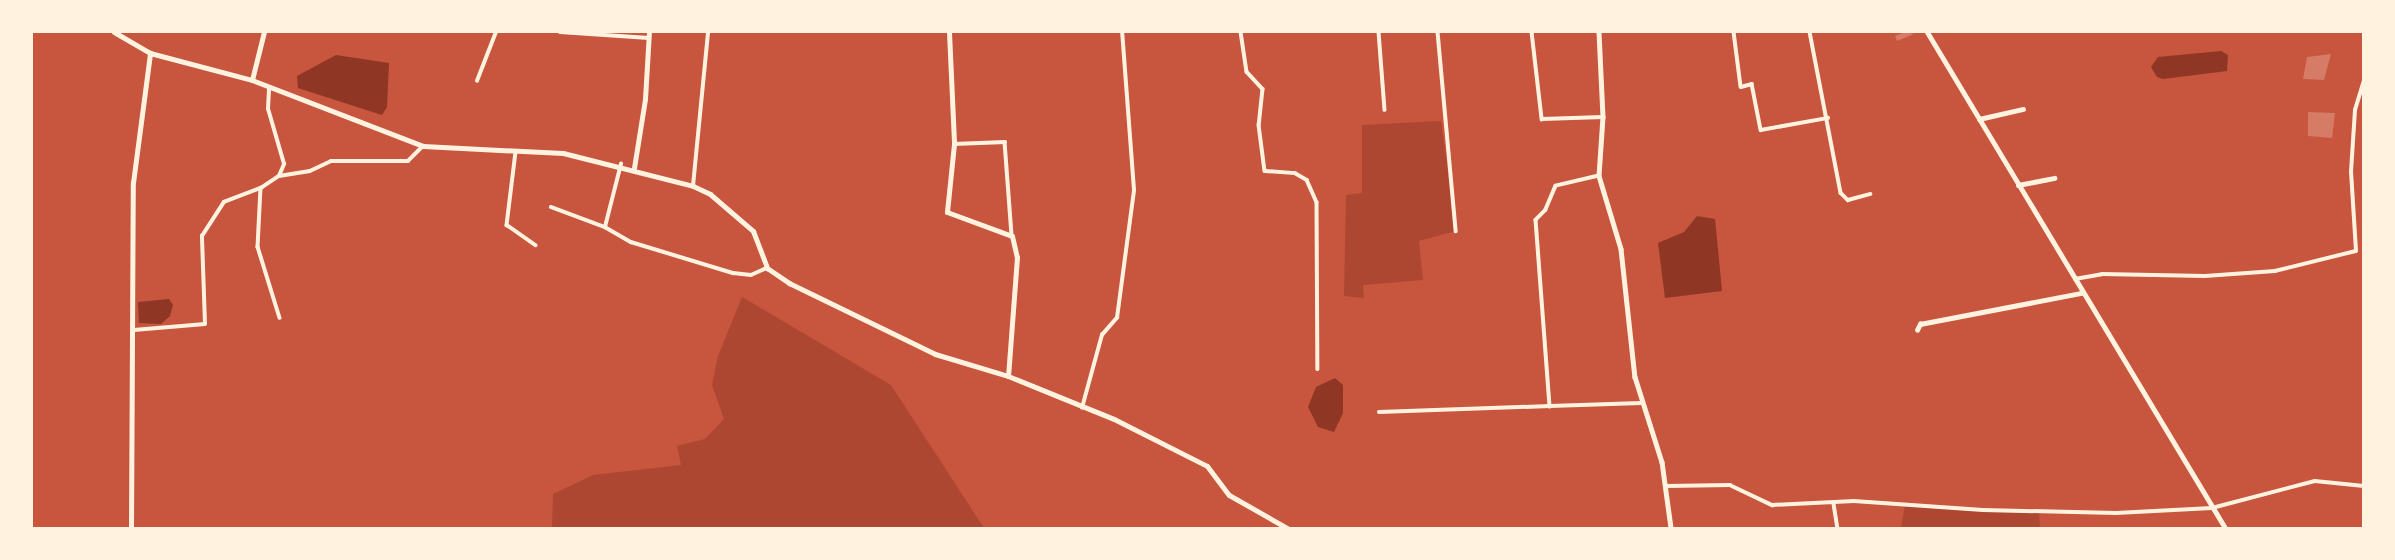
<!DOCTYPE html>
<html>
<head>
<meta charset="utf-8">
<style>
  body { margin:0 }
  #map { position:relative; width:2395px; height:560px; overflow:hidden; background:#c8553d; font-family:Signika,sans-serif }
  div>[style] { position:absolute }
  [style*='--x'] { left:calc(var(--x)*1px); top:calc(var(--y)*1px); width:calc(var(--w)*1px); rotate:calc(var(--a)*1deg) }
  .green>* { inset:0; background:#ae4732 }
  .water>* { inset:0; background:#8f3625 }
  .building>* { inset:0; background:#d67c66 }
  .minor>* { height:3.5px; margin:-1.75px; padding:0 1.75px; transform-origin:1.75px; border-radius:1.75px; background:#fff3e0 }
  .tertiary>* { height:4.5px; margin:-2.25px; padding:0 2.25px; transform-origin:2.25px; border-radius:2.25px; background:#fff3e0 }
  .secondary>* { height:5px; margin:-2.5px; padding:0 2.5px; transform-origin:2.5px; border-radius:2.5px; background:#fff3e0 }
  span { translate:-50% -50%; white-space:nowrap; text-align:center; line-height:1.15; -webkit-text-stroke:7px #fff3e0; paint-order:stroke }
  .frame { position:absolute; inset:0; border:33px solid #fff3e0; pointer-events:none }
</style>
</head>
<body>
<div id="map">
  <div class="green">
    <div style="clip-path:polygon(1441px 121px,1456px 231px,1419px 241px,1423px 280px,1363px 285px,1364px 298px,1344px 296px,1346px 195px,1362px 193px,1362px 125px)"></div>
    <div style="clip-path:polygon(742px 297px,891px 385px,984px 528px,552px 528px,553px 494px,593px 475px,681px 465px,677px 446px,705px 439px,724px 419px,712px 385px,718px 356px)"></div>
    <div style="clip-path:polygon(1905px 505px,2039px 511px,2040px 528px,1901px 528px)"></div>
  </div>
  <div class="water">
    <div style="clip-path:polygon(2221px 51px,2228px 55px,2227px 71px,2163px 79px,2157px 77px,2151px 67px,2158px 57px)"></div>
    <div style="clip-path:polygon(336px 55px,389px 63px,387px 107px,382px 115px,298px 88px,297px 76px)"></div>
    <div style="clip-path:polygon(1697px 216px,1715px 219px,1722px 291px,1665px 298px,1658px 243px,1684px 232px)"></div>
    <div style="clip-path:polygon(169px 299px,173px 305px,170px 316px,161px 324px,139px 323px,138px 302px)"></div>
    <div style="clip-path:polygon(1335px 378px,1343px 385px,1343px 413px,1334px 432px,1318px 427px,1308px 407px,1316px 387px)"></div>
  </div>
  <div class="building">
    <div style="clip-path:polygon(1905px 32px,1914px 34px,1897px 41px,1895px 36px)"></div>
    <div style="clip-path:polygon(2331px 54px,2324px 80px,2303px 79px,2307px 57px)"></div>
    <div style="clip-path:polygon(2308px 112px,2335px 113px,2332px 138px,2308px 136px)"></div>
  </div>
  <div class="minor">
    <div style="--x:560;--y:32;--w:89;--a:3.9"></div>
    <div style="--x:1241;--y:32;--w:40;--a:81.5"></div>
    <div style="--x:1247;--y:72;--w:23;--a:47"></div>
    <div style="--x:1263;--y:89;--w:36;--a:96"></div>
    <div style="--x:1259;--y:125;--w:46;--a:82.6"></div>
    <div style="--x:1265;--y:171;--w:30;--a:4"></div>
    <div style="--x:1295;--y:173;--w:14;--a:30"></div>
    <div style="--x:1307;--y:180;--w:24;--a:66"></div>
    <div style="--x:1317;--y:202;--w:167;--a:89.7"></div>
    <div style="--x:1379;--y:32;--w:78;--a:85.6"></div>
    <div style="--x:1438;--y:32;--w:200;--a:84.8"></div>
    <div style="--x:1532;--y:32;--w:88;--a:83.4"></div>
    <div style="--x:1542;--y:119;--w:61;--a:-1.9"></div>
    <div style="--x:1734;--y:32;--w:55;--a:82.7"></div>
    <div style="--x:1741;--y:87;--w:11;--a:-15"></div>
    <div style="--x:1752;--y:84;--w:47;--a:78.9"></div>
    <div style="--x:1761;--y:130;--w:68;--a:-10.2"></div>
    <div style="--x:1810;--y:32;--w:164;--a:79.1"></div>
    <div style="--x:1841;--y:193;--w:10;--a:45"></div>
    <div style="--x:1848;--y:200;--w:23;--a:-15"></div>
    <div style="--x:477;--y:81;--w:53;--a:-68.8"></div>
    <div style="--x:954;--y:144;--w:51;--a:-2.2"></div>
    <div style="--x:1005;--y:142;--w:94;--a:85.7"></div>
    <div style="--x:516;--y:152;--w:74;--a:97"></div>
    <div style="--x:507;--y:225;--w:35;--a:35"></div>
    <div style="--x:279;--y:176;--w:31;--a:-9"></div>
    <div style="--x:310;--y:171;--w:23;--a:-25"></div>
    <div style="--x:331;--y:161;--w:77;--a:0"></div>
    <div style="--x:408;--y:161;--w:21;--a:-45"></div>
    <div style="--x:1599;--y:176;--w:44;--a:166.9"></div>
    <div style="--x:1556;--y:186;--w:26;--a:113"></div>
    <div style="--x:1546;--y:210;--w:14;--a:135"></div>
    <div style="--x:1536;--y:220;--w:187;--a:85.7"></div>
    <div style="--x:1550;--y:406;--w:91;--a:-1.9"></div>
    <div style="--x:693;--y:186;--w:155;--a:-84.4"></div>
    <div style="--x:261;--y:188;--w:59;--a:92.9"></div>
    <div style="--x:258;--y:247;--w:74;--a:72.8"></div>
    <div style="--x:551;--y:207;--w:58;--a:20.3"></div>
    <div style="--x:605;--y:227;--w:65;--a:-75.7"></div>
    <div style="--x:605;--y:227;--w:30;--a:30"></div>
    <div style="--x:631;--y:242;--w:107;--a:16.9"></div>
    <div style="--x:733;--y:273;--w:18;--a:6"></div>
    <div style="--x:751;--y:275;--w:17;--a:-24"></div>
    <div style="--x:2075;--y:279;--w:27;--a:-10"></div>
    <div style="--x:2102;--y:274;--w:103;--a:1.1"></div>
    <div style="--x:2205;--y:276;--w:70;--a:-4.1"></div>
    <div style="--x:2275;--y:271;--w:83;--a:-13.9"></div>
    <div style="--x:2356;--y:251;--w:79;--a:-93.6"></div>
    <div style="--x:2351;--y:172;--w:62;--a:-86.3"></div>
    <div style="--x:2355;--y:110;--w:30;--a:-73"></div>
    <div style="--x:134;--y:330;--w:71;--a:-4.8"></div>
    <div style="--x:205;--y:324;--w:88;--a:-92"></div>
    <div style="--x:202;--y:236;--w:40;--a:-57.1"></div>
    <div style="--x:224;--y:202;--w:40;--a:-21"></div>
    <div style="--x:261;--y:188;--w:22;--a:-34"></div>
    <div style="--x:279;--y:176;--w:13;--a:-67"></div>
    <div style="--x:284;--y:164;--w:57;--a:-106.2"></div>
    <div style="--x:268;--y:109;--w:20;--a:-87"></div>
    <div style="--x:1082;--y:408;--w:76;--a:-74.7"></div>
    <div style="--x:1102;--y:335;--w:23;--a:-49"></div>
    <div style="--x:1117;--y:318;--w:129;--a:-82.4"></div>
    <div style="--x:1134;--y:190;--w:158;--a:-94.3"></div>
    <div style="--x:1379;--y:412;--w:171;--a:-2"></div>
    <div style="--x:1666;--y:486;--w:64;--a:-0.9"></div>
    <div style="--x:1730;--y:485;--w:47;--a:25.5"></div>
    <div style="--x:1772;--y:505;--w:82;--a:-2.8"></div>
    <div style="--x:1854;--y:501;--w:129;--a:4"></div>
    <div style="--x:1983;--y:510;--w:133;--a:1.3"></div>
    <div style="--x:2116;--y:513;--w:96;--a:-3"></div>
    <div style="--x:2212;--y:508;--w:106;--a:-14.7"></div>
    <div style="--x:2315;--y:481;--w:49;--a:5.8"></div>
    <div style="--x:1834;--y:504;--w:24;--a:81"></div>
  </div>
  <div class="tertiary">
    <div style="--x:1599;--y:32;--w:85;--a:87.3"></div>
    <div style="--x:1603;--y:117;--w:59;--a:93.9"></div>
    <div style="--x:1599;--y:176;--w:76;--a:73.2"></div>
    <div style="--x:1621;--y:249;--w:129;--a:83.8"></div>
    <div style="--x:1635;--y:377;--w:89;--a:72.4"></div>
    <div style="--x:1662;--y:462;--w:67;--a:82.2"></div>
    <div style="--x:252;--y:80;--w:49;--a:-76"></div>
    <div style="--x:1979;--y:119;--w:45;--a:-12.8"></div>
    <div style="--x:634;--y:168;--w:70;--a:-80.9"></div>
    <div style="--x:645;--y:99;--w:67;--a:-86.6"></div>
    <div style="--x:2018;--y:185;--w:37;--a:-11"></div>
    <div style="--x:1917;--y:330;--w:7;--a:-63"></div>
    <div style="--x:1920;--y:324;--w:164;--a:-10.9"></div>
    <div style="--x:131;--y:528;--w:345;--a:-89.7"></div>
    <div style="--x:133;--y:183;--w:131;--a:-82.5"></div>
  </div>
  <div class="secondary">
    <div style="--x:114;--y:32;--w:42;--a:30.3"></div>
    <div style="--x:150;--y:53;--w:106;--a:14.8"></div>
    <div style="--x:252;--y:80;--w:183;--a:21.1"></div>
    <div style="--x:423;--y:146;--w:140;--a:2.9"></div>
    <div style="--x:563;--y:153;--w:134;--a:14.2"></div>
    <div style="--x:693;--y:186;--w:19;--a:25"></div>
    <div style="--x:710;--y:194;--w:57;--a:40.7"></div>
    <div style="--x:753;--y:231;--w:40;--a:69"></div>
    <div style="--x:767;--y:268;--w:27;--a:34"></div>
    <div style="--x:789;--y:283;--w:162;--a:25.9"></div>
    <div style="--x:935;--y:354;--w:76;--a:16.8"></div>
    <div style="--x:1008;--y:376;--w:114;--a:22.1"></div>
    <div style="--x:1114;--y:419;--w:104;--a:26.8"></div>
    <div style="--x:1207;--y:466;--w:36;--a:53"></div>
    <div style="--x:1229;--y:495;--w:67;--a:29.6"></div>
    <div style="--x:949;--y:32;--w:112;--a:87.4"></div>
    <div style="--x:954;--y:144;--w:68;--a:95.9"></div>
    <div style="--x:947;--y:212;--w:69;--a:20.3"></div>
    <div style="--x:1012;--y:236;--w:22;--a:77"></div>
    <div style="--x:1017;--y:257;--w:119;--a:94.3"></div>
    <div style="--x:1927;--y:32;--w:579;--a:59"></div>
  </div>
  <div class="frame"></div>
</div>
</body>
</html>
